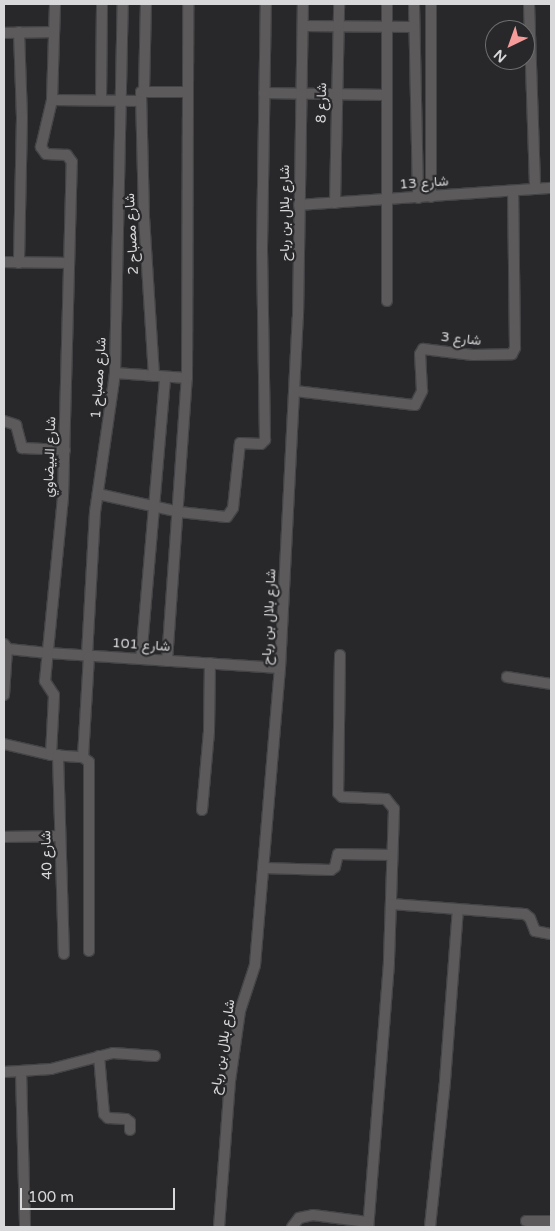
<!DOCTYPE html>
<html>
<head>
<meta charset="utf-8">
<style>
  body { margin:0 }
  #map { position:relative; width:555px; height:1231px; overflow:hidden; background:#28282b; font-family:"Varela Round",Vazirmatn,sans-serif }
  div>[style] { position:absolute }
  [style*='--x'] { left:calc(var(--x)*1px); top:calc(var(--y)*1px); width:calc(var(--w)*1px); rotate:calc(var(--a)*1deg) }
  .roads { filter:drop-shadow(1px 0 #444447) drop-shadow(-1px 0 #444447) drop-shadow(0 1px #444447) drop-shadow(0 -1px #444447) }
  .minor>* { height:10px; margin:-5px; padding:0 5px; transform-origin:5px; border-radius:5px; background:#5c5a5b }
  span { translate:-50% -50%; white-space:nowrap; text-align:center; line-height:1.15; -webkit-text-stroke:4.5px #28282b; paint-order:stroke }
  .street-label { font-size:14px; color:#d8d8da }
  .frame { position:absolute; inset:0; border:5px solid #d8d8da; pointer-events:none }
  .north { position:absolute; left:485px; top:20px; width:50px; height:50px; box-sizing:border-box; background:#28282b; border:1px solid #6e6e71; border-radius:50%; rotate:222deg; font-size:14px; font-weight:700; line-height:20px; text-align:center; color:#d8d8da }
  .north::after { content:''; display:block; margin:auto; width:18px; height:22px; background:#f59b9a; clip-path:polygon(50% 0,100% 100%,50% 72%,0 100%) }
  .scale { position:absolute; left:20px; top:1188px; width:155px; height:22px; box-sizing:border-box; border:2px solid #d8d8da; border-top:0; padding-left:6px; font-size:15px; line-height:18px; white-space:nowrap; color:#d8d8da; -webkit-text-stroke:4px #28282b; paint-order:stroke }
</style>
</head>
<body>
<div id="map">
  <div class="roads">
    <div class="minor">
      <div style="--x:414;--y:4;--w:194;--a:88.8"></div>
      <div style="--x:431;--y:4;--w:193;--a:90"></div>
      <div style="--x:529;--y:4;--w:185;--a:88.1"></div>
      <div style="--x:303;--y:26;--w:110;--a:0.5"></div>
      <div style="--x:19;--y:32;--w:85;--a:88"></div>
      <div style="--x:22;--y:117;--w:146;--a:91.2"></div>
      <div style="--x:4;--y:33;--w:50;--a:-1.1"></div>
      <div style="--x:144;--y:91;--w:87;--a:-88.7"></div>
      <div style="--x:264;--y:93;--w:123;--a:0.9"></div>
      <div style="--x:52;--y:100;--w:89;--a:0.6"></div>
      <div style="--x:101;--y:100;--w:96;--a:-89.4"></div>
      <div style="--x:335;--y:203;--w:199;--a:-88.8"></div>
      <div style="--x:299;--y:205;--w:253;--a:-3.9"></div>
      <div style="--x:4;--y:262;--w:65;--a:0.9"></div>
      <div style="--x:387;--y:301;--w:297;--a:-90"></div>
      <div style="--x:115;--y:373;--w:72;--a:4"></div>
      <div style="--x:154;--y:376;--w:160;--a:-93.6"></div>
      <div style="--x:144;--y:216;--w:124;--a:-91.4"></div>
      <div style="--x:141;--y:92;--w:45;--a:0"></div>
      <div style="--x:295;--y:391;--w:121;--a:6.7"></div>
      <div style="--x:415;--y:405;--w:16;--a:-63"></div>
      <div style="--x:422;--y:391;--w:37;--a:-93"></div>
      <div style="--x:420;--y:354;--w:6;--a:-59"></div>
      <div style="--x:423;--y:349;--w:50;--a:6.8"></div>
      <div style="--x:473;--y:355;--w:39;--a:-1"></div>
      <div style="--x:512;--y:354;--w:7;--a:-63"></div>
      <div style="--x:515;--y:348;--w:157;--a:-90.7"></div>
      <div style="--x:4;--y:421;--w:13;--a:18"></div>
      <div style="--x:16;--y:425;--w:24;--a:75"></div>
      <div style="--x:22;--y:448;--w:43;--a:2.7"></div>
      <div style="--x:98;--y:494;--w:83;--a:12.5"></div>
      <div style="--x:179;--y:512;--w:48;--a:5.9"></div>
      <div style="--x:227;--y:517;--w:11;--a:-56"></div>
      <div style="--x:233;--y:508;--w:65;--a:-83.9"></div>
      <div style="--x:240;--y:443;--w:21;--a:3"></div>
      <div style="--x:261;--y:444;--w:6;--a:-45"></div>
      <div style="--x:265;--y:440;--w:192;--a:-90.9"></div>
      <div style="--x:262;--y:248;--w:244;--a:-89.1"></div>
      <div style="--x:4;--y:644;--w:6;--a:51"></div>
      <div style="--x:8;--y:649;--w:40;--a:5.7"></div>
      <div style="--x:48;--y:653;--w:232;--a:3.7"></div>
      <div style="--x:87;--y:655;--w:143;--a:-86.8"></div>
      <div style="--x:95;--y:512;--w:140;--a:-81.8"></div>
      <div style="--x:115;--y:373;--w:369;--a:-88.8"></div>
      <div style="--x:340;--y:655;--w:138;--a:90.8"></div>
      <div style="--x:338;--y:793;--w:6;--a:45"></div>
      <div style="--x:342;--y:797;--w:44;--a:2.6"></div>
      <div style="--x:386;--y:799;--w:13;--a:51"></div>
      <div style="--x:394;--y:809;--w:154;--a:91.9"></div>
      <div style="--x:389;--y:963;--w:265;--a:94.5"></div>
      <div style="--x:141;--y:659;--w:283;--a:-85.1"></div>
      <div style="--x:167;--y:661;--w:284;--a:-86"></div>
      <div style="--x:187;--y:378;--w:374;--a:-89.8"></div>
      <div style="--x:507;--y:677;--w:45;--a:9"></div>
      <div style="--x:4;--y:695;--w:47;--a:-86.3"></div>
      <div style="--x:4;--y:744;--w:48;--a:13.2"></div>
      <div style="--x:51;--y:755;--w:32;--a:4"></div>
      <div style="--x:51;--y:755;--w:60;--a:-87.1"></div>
      <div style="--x:54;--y:695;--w:17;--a:-123"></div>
      <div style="--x:45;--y:681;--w:185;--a:-84.4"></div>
      <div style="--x:63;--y:497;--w:335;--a:-88.5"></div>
      <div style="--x:72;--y:162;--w:9;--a:-126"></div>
      <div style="--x:67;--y:155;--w:21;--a:-177"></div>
      <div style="--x:46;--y:154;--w:9;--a:-126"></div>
      <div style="--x:41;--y:147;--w:48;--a:-76.8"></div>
      <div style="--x:52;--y:100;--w:96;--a:-88.2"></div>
      <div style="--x:58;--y:755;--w:199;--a:88.3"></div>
      <div style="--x:83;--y:757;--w:8;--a:40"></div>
      <div style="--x:89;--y:762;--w:189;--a:90"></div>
      <div style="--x:83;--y:757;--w:101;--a:-86.6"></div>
      <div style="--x:202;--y:810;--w:79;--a:-84.9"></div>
      <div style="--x:209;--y:731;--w:68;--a:-89.2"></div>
      <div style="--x:4;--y:837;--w:56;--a:-1"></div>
      <div style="--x:263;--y:868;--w:68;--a:1.7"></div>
      <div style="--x:331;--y:870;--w:5;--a:-37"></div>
      <div style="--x:335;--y:867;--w:13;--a:-77"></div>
      <div style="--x:338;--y:854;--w:54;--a:1.1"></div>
      <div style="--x:391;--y:904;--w:134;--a:4.3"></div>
      <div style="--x:525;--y:914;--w:6;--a:39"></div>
      <div style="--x:530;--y:918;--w:14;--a:69"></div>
      <div style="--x:535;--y:931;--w:16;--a:11"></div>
      <div style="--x:99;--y:1056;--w:58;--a:85.1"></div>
      <div style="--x:104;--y:1114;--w:6;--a:45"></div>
      <div style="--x:108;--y:1118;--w:18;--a:3"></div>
      <div style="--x:126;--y:1119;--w:5;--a:37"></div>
      <div style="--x:130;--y:1122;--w:8;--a:90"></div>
      <div style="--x:21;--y:1071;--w:156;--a:88.5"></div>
      <div style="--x:4;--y:1072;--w:47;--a:-3.7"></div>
      <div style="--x:51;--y:1069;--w:64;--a:-14.5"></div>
      <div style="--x:113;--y:1053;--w:42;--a:4.1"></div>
      <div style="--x:526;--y:1221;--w:25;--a:0"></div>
      <div style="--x:219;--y:1227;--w:146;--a:-85.7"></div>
      <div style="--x:230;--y:1081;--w:71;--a:-81.9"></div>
      <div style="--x:240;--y:1011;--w:48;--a:-71.9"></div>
      <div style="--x:255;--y:965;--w:298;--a:-85.2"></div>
      <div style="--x:280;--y:668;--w:351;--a:-87.1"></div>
      <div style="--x:298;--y:317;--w:313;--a:-89.1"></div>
      <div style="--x:292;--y:1227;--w:11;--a:-52"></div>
      <div style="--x:299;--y:1218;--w:14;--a:-12"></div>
      <div style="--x:313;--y:1215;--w:55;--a:7.3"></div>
      <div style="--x:430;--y:1227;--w:147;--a:-84.1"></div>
      <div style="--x:445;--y:1081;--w:172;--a:-85.7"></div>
    </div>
  </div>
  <div class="street-label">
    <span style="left:322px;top:103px;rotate:-89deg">شارع 8</span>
    <span style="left:424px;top:183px;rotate:-4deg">شارع 13</span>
    <span style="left:285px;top:213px;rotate:-90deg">شارع بلال بن رباح</span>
    <span style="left:132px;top:234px;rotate:-93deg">شارع مصباح 2</span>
    <span style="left:461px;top:339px;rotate:6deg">شارع 3</span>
    <span style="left:99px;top:378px;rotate:-86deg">شارع مصباح 1</span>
    <span style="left:50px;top:457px;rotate:-88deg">شارع البيضاوي</span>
    <span style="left:269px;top:617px;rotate:-87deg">شارع بلال بن رباح</span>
    <span style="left:141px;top:645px;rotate:4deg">شارع 101</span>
    <span style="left:47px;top:855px;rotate:-92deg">شارع 40</span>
    <span style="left:223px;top:1047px;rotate:-81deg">شارع بلال بن رباح</span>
  </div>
  <div class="frame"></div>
  <div class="north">N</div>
  <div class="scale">100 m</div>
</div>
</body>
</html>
